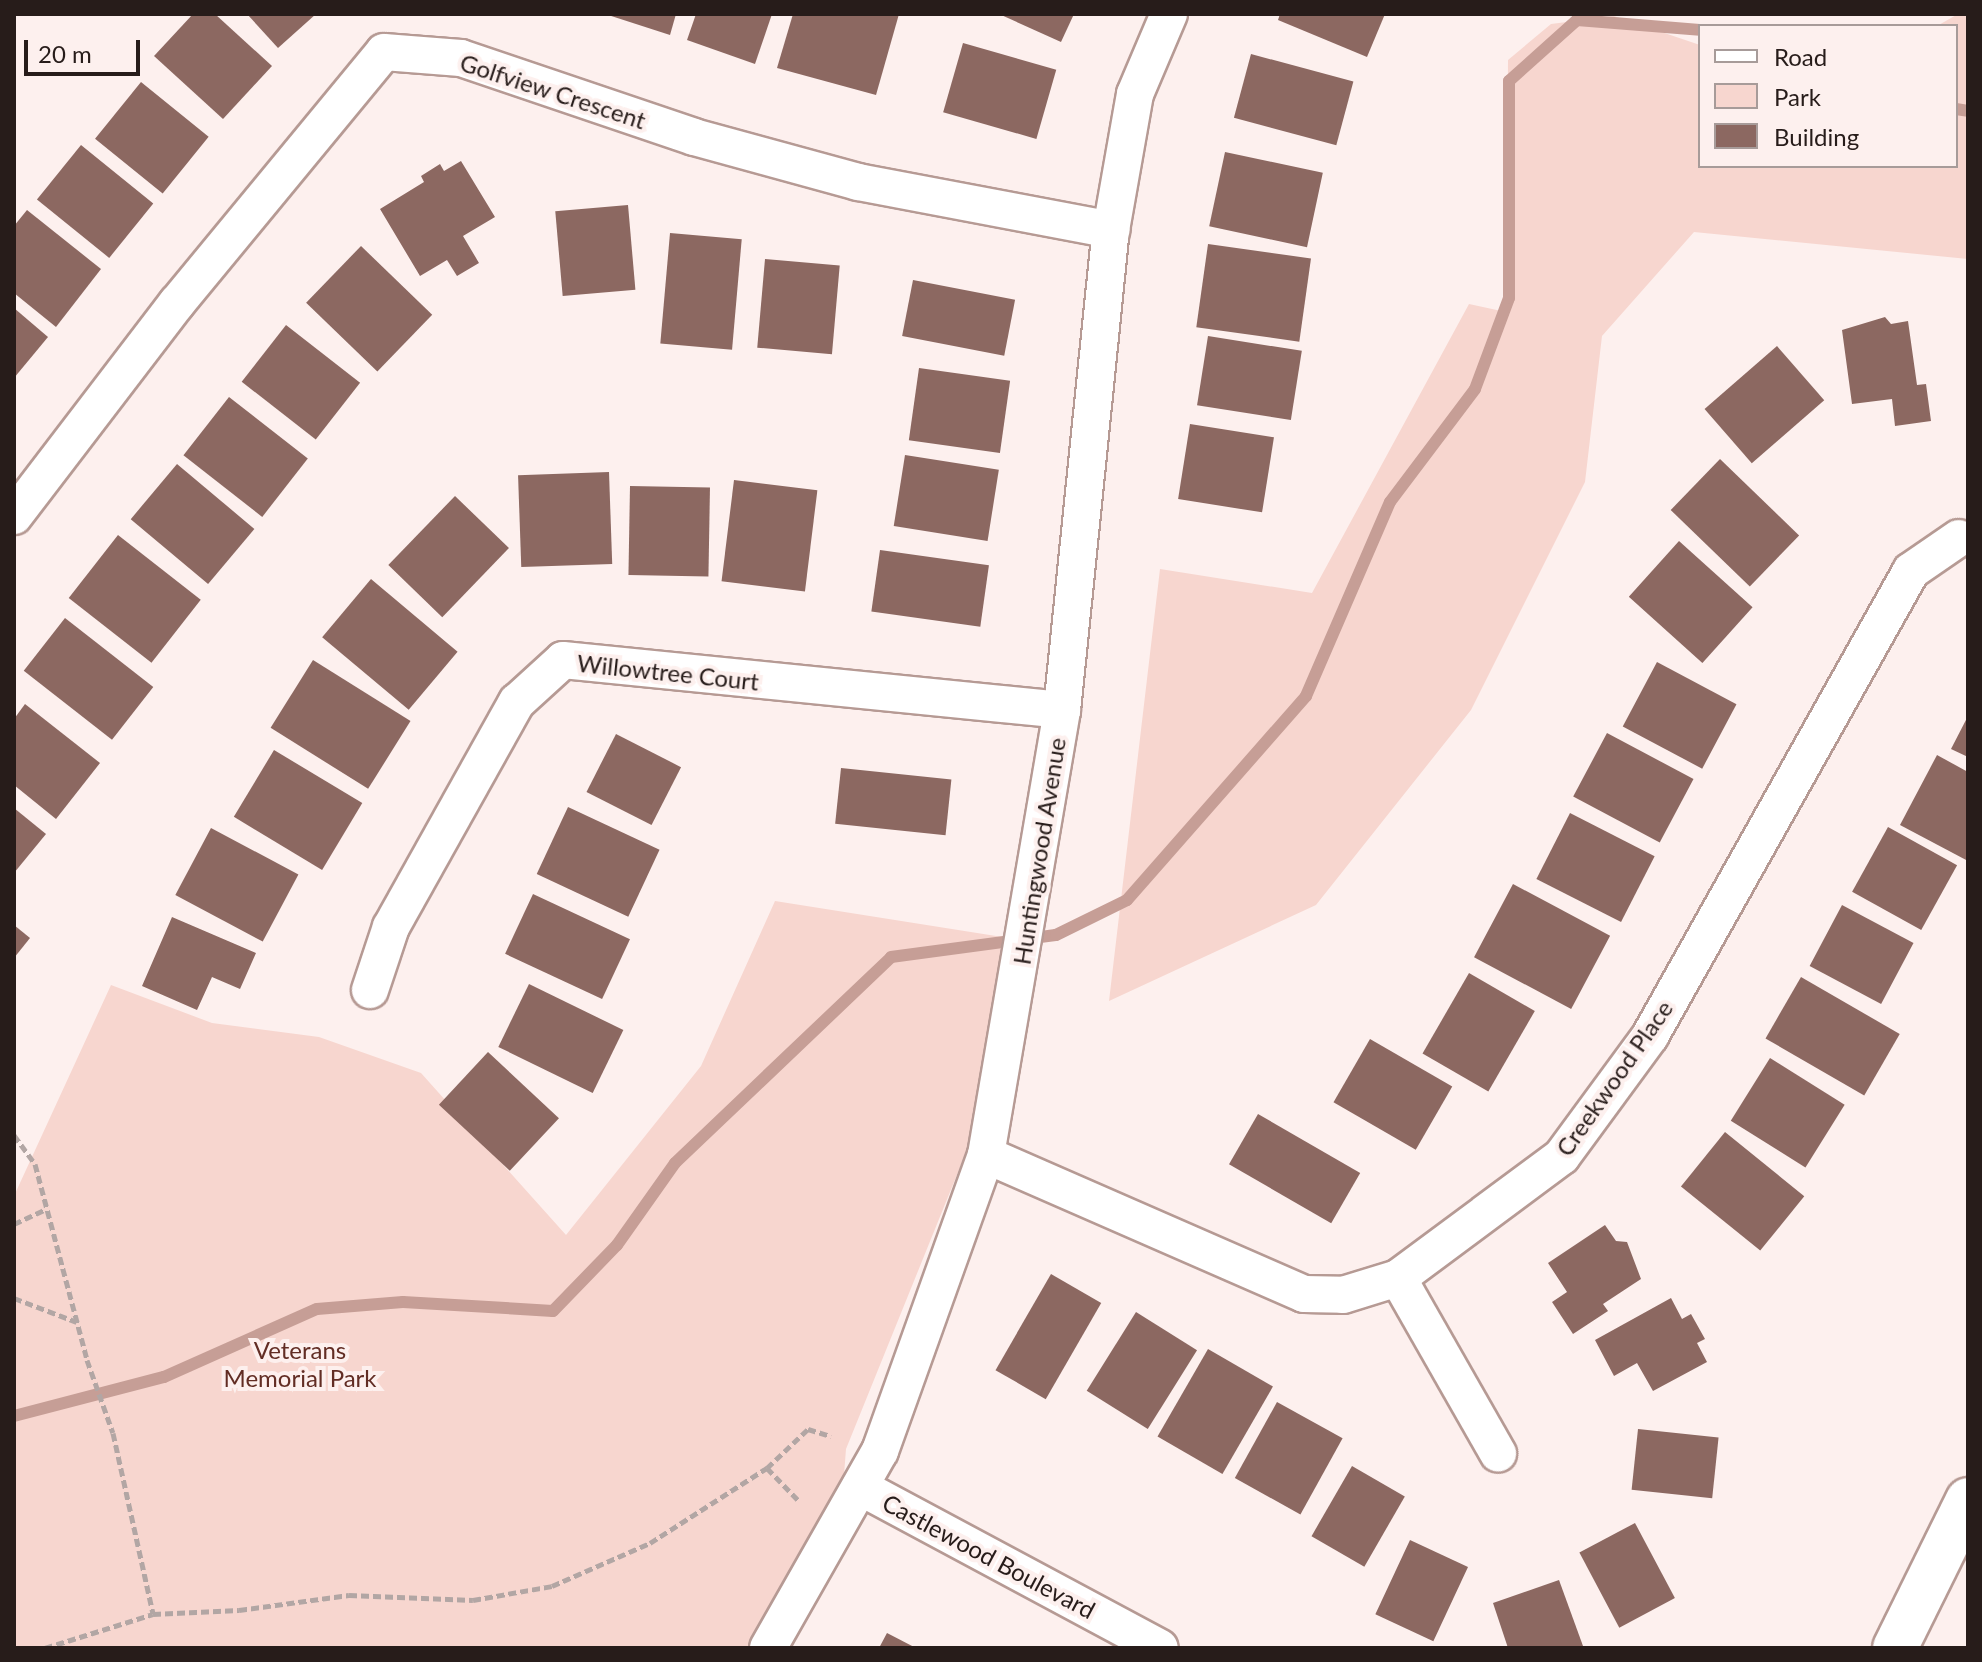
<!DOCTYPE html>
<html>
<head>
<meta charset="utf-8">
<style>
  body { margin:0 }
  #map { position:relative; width:1982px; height:1662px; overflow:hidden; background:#fdf0ee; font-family:Lato,sans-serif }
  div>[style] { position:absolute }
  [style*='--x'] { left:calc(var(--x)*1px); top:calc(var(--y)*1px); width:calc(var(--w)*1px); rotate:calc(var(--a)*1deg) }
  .green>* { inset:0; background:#f7d6cf }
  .stream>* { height:12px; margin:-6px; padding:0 6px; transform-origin:6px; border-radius:6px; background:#c69e96 }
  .building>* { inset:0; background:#8c6861; transform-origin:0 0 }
  .path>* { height:5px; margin-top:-2.5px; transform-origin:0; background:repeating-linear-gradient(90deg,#b2a6a4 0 8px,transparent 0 12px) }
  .roads { filter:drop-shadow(2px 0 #b69a94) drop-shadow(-2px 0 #b69a94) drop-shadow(0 2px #b69a94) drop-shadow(0 -2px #b69a94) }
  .street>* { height:36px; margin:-18px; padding:0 18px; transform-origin:18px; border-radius:18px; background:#fff }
  .secondary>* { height:44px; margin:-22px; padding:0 22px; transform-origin:22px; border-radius:22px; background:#fff }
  span { translate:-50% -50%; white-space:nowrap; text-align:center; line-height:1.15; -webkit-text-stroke:8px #fdf0ee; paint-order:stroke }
  .street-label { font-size:24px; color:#271c1a }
  .park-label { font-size:24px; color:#622d24 }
  .frame { position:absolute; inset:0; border:16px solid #271c1a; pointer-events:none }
  .legend { position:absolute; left:1698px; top:24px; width:260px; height:144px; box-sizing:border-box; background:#fdf0ee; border:2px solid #a79b99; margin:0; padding:10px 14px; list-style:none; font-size:24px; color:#271c1a }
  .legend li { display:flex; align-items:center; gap:16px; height:40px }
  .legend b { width:40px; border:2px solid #a79b99 }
  .scale { position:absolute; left:24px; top:40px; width:116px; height:36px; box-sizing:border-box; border:4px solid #271c1a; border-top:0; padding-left:10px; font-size:24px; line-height:28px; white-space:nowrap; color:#271c1a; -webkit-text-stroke:6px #fdf0ee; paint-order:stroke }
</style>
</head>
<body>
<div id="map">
  <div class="green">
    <div style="clip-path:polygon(1958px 14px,1968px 14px,1968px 259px,1694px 232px,1602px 336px,1585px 482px,1471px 710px,1316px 905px,1109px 1001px,1160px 569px,1312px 593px,1469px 304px,1506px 312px,1508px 60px,1551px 24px,1614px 16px,1700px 45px,1700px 166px,1956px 166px,1956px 26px,1937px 26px)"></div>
    <div style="clip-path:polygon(775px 901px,1015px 939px,969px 1145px,846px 1449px,844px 1475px,751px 1648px,14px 1648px,14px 1196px,111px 985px,212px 1023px,319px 1037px,421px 1073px,566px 1235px,701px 1066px)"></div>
  </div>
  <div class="stream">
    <div style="--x:1956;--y:109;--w:12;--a:9"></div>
    <div style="--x:14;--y:1416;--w:155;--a:-14.6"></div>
    <div style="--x:164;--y:1377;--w:167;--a:-24"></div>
    <div style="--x:317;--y:1309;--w:86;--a:-4.7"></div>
    <div style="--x:403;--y:1302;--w:150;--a:3.4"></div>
    <div style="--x:553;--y:1311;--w:92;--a:-45.9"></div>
    <div style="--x:617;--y:1245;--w:100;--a:-54.7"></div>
    <div style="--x:675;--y:1163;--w:298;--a:-43.6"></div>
    <div style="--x:891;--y:957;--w:166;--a:-7.6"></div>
    <div style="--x:1056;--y:935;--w:79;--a:-26.2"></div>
    <div style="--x:1127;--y:900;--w:271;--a:-48.7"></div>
    <div style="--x:1306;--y:696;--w:211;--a:-66.6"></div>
    <div style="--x:1390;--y:502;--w:141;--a:-53"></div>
    <div style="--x:1475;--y:389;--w:97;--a:-69.5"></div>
    <div style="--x:1509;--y:298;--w:217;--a:-90"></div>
    <div style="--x:1509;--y:81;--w:91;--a:-41.9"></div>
    <div style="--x:1577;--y:20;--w:123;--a:4.6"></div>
  </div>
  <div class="building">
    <div style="clip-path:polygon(193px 14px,215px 14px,272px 66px,223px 119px,154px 56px)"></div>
    <div style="clip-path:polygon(247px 14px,316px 14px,278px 48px)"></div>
    <div style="clip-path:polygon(605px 14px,676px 14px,670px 35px)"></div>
    <div style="clip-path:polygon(696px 14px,772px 14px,755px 64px,687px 40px)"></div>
    <div style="clip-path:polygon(793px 14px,899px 14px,876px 95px,777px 68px)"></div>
    <div style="clip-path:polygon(999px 14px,1074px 14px,1061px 42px)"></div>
    <div style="clip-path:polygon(1280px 14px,1385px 14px,1367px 57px,1278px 20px)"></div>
    <div style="left:963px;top:43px;width:97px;height:72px;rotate:16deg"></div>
    <div style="left:1251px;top:54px;width:106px;height:66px;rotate:15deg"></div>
    <div style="left:141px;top:82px;width:87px;height:73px;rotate:39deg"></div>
    <div style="left:81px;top:145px;width:93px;height:70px;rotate:39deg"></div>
    <div style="left:1225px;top:152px;width:100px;height:76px;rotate:12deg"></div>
    <div style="clip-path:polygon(461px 161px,495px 217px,463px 236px,479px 263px,457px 276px,447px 260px,420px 276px,380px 209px,424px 182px,421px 176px,440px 164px,444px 171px)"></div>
    <div style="left:628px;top:205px;width:85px;height:73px;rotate:85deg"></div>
    <div style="clip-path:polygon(27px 210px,101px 269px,56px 327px,14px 293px,14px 226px)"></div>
    <div style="left:670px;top:233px;width:72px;height:111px;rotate:5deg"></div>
    <div style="left:1208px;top:244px;width:104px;height:84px;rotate:8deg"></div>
    <div style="left:361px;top:246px;width:99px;height:79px;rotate:44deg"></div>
    <div style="left:765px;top:259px;width:75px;height:89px;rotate:5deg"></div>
    <div style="left:913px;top:280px;width:104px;height:57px;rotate:11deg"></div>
    <div style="clip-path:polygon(14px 308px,48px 337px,14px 378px)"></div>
    <div style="clip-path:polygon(1885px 317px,1891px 324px,1908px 321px,1917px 385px,1926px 384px,1931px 421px,1895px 426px,1892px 399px,1852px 404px,1842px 330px)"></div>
    <div style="left:286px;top:325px;width:94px;height:72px;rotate:38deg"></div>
    <div style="left:1208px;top:336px;width:95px;height:70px;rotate:9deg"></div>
    <div style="left:1777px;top:346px;width:72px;height:96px;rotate:49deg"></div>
    <div style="left:919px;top:368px;width:92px;height:73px;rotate:8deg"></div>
    <div style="left:229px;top:397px;width:100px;height:74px;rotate:38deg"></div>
    <div style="left:1190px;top:424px;width:85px;height:76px;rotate:9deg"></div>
    <div style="left:905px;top:455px;width:95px;height:72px;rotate:9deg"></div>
    <div style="left:1720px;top:459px;width:110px;height:71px;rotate:44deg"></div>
    <div style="left:177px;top:464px;width:101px;height:72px;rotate:40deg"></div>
    <div style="left:609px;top:472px;width:92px;height:91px;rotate:88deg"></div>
    <div style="left:734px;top:480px;width:84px;height:102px;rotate:7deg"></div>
    <div style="left:630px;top:486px;width:80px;height:89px;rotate:1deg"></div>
    <div style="left:455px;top:496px;width:75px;height:96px;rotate:44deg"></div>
    <div style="left:118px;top:535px;width:105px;height:80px;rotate:38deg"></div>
    <div style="left:1679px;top:541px;width:99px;height:75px;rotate:42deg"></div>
    <div style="left:880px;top:550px;width:110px;height:62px;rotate:8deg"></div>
    <div style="left:371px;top:579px;width:113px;height:76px;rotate:40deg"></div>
    <div style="left:65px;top:618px;width:112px;height:67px;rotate:38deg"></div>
    <div style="left:313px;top:660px;width:115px;height:80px;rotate:32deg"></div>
    <div style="left:1657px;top:662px;width:90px;height:73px;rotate:28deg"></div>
    <div style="clip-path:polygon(25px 704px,100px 763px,56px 819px,14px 785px,14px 719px)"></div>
    <div style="clip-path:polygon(1968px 716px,1968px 757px,1951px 749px)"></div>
    <div style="left:1607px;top:733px;width:98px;height:72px;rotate:28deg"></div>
    <div style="left:616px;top:734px;width:73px;height:65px;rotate:27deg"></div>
    <div style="left:274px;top:750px;width:103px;height:78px;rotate:31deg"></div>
    <div style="clip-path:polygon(1937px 755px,1968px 772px,1968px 861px,1900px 825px)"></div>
    <div style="left:841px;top:768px;width:111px;height:56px;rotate:6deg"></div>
    <div style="left:568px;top:807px;width:101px;height:74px;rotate:25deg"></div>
    <div style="clip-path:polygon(14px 808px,46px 834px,14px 873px)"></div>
    <div style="left:1570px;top:813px;width:95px;height:74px;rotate:27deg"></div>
    <div style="left:1888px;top:827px;width:79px;height:74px;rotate:29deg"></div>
    <div style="left:211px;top:828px;width:99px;height:76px;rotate:28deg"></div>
    <div style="left:1513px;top:884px;width:110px;height:83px;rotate:28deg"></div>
    <div style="left:533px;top:894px;width:107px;height:66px;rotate:25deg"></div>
    <div style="left:1842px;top:905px;width:81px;height:69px;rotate:28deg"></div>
    <div style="clip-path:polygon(172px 917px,256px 953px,240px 989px,212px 977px,197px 1010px,142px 986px)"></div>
    <div style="clip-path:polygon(14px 925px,30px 938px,14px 958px)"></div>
    <div style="left:1469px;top:973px;width:76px;height:93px;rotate:30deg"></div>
    <div style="left:1801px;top:977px;width:114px;height:71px;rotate:30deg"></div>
    <div style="left:529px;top:984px;width:105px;height:70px;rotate:26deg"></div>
    <div style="left:1370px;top:1039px;width:95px;height:73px;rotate:30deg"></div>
    <div style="left:488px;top:1052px;width:97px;height:72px;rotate:43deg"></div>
    <div style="left:1770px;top:1058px;width:88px;height:74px;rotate:32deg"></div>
    <div style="left:1258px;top:1114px;width:118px;height:58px;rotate:30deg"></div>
    <div style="left:1725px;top:1132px;width:102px;height:70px;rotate:39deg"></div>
    <div style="clip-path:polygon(1605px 1225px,1616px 1241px,1627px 1242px,1641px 1279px,1603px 1304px,1608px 1311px,1573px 1334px,1552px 1302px,1567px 1292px,1548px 1263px)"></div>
    <div style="left:1051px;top:1274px;width:58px;height:111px;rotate:30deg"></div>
    <div style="clip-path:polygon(1671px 1298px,1682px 1319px,1691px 1314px,1705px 1339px,1697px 1343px,1707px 1362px,1653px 1391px,1637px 1363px,1614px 1376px,1595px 1340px)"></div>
    <div style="left:1136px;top:1312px;width:72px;height:93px;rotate:32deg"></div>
    <div style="left:1208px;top:1349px;width:75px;height:101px;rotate:30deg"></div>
    <div style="left:1277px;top:1402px;width:75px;height:87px;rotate:29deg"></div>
    <div style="left:1638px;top:1429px;width:81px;height:61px;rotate:6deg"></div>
    <div style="left:1352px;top:1466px;width:61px;height:81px;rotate:30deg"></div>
    <div style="left:1635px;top:1523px;width:85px;height:63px;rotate:62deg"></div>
    <div style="left:1410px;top:1540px;width:64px;height:82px;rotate:25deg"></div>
    <div style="clip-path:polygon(1559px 1580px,1583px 1646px,1508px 1648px,1493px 1603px)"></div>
    <div style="clip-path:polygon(887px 1633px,916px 1648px,879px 1648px)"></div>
  </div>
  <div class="path">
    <div style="--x:14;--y:1135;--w:36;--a:54"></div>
    <div style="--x:35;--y:1164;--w:203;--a:75.1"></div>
    <div style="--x:87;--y:1360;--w:77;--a:70.4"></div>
    <div style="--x:113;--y:1433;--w:185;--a:77.5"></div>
    <div style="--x:14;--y:1224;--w:35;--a:-25"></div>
    <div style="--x:14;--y:1298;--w:67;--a:20.9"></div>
    <div style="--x:767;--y:1468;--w:46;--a:45.9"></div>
    <div style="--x:45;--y:1648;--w:113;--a:-17.5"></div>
    <div style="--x:153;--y:1614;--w:86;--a:-2.7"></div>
    <div style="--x:239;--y:1610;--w:111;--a:-7.8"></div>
    <div style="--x:349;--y:1595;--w:124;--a:2.3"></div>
    <div style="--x:473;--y:1600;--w:80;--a:-10"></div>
    <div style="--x:552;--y:1586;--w:107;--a:-23.7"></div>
    <div style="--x:650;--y:1543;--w:139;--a:-32.7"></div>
    <div style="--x:767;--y:1468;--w:57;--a:-43.6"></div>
    <div style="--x:808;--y:1429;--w:24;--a:17"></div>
  </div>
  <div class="roads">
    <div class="street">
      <div style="--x:14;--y:516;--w:268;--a:-52.6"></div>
      <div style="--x:177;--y:303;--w:325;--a:-50.5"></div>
      <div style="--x:384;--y:52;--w:77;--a:4.5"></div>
      <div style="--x:461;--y:58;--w:246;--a:18.7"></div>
      <div style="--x:694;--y:137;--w:170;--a:15.3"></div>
      <div style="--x:858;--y:182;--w:258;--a:10.7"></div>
      <div style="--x:370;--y:990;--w:66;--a:-71.6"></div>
      <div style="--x:391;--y:927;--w:258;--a:-60.8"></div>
      <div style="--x:517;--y:702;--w:62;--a:-42.4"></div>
      <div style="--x:563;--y:660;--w:501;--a:5.72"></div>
      <div style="--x:986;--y:1155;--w:347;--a:23.6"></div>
      <div style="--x:1304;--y:1294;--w:39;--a:1"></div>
      <div style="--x:1343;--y:1295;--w:58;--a:-17.2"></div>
      <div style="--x:1398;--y:1278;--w:204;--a:-36.6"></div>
      <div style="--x:1562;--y:1156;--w:149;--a:-53.7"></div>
      <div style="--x:1650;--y:1036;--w:533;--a:-60.69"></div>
      <div style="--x:1911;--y:571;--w:58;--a:-34.5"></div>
      <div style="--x:1398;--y:1278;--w:202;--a:60.3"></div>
      <div style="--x:860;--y:1487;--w:340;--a:28.2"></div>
      <div style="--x:768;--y:1648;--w:227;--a:-60.4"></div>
      <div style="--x:880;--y:1451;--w:314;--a:-70.3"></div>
      <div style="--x:986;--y:1155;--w:451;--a:-80.3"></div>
      <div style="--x:1062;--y:710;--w:482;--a:-84.2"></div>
      <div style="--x:1111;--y:230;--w:138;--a:-80"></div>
      <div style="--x:1135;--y:94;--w:87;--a:-67"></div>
    </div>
    <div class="secondary">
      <div style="--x:1895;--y:1648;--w:165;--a:-63.7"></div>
    </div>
  </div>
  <div class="street-label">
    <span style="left:553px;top:91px;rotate:18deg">Golfview Crescent</span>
    <span style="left:668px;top:672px;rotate:6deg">Willowtree Court</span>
    <span style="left:1039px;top:851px;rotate:-81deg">Huntingwood Avenue</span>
    <span style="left:1614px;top:1078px;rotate:-55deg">Creekwood Place</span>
    <span style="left:989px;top:1556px;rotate:28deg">Castlewood Boulevard</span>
  </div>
  <div class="park-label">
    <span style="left:300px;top:1364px">Veterans<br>Memorial Park</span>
  </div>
  <div class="frame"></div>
  <ul class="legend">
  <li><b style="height:10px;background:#fff"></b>Road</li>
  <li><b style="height:22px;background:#f7d6cf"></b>Park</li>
  <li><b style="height:22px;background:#8c6861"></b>Building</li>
  </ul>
  <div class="scale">20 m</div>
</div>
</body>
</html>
